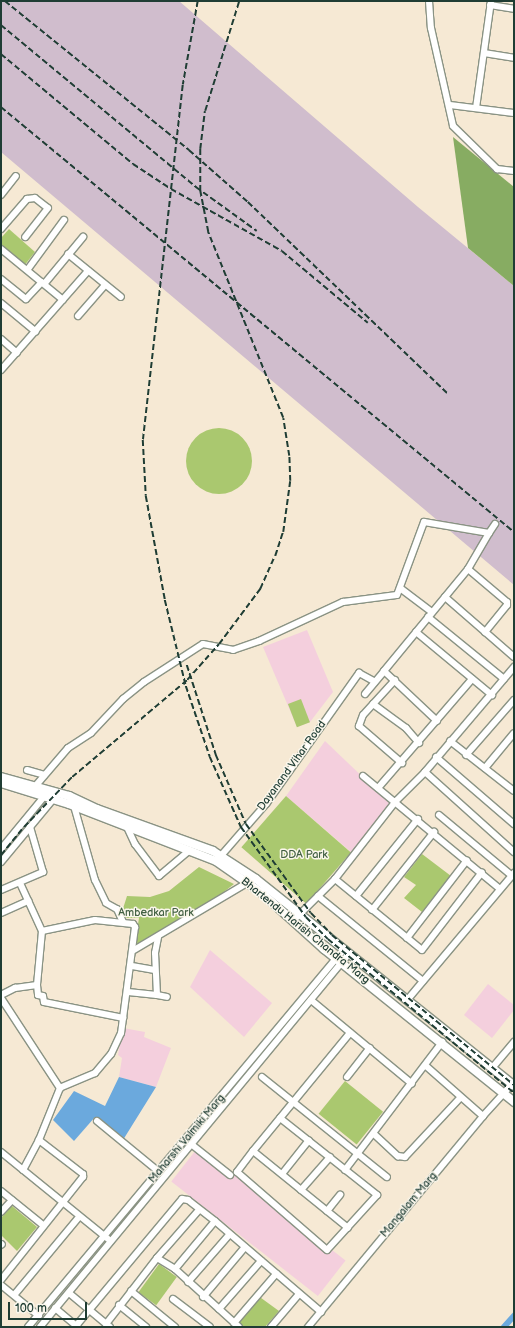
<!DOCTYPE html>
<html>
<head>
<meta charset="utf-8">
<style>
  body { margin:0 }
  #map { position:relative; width:515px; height:1328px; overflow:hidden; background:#f6e9d4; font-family:"Balsamiq Sans",sans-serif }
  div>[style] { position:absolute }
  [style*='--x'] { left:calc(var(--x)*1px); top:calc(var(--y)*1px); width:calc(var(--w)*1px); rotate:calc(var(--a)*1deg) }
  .built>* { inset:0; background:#f4cfdd; transform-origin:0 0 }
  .industrial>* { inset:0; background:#d0bdcd }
  .green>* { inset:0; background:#aac86f; transform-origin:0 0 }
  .round { border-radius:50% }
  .forest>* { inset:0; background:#87ac62 }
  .water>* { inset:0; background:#6ba9dd }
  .canal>* { height:5.5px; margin:-2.75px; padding:0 2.75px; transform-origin:2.75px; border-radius:2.75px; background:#6ba9dd }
  .roads { filter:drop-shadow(1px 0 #8a9384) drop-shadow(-1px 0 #8a9384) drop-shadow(0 1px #8a9384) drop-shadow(0 -1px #8a9384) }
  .minor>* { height:6px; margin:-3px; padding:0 3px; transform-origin:3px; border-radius:3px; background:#fff }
  .major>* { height:8px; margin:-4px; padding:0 4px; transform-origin:4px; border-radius:4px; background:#fff }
  .rail>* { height:1.5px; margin-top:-0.75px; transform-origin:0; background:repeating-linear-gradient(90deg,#1f3d34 0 6px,transparent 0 9px) }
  span { translate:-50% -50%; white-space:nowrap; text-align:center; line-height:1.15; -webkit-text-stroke:3px #fbf7ec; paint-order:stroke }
  .street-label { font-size:11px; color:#1f3d34 }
  .park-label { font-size:11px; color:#426043 }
  .frame { position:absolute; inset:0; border:2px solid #1f3d34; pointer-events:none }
  .scale { position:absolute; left:8px; top:1302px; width:79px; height:18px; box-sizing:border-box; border:2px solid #1f3d34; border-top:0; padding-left:5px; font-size:12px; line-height:14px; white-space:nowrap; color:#1f3d34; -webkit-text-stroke:3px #fbf7ec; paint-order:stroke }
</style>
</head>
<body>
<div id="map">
  <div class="built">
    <div style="clip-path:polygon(307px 630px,333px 692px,310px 722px,297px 727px,263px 647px)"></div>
    <div style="clip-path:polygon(325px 741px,392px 805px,351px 852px,286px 796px)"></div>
    <div style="clip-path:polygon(210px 950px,272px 1003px,244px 1037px,190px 987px)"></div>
    <div style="clip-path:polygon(488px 984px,514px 1005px,514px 1010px,492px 1038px,464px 1015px)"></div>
    <div style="clip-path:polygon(123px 1028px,145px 1032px,144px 1037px,171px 1048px,156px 1087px,119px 1077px,122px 1058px,118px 1055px)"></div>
    <div style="left:199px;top:1146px;width:186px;height:45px;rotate:38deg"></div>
  </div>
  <div class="industrial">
    <div style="clip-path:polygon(1px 1px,179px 1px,418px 207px,514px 286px,514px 585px,1px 152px)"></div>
  </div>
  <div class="green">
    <div style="clip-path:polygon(9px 229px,35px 252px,24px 266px,1px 246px,1px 238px)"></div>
    <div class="round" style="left:186px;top:428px;width:66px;height:66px"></div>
    <div style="left:301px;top:699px;width:25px;height:14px;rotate:69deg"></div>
    <div style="left:286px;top:796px;width:86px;height:68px;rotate:41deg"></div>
    <div style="clip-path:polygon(422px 854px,451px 876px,422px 912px,404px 898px,416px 885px,404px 877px)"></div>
    <div style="clip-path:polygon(199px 867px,234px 884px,215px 899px,137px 945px,135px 943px,139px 918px,120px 918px,127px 896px,150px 897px,169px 891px)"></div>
    <div style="left:345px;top:1081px;width:49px;height:42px;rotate:39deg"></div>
    <div style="clip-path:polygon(12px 1206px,37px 1227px,17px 1251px,1px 1235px,1px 1218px)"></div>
    <div style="left:159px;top:1264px;width:22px;height:35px;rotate:36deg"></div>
    <div style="clip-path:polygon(257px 1295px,279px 1311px,265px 1327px,244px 1327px,237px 1321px)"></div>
  </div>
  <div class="forest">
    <div style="clip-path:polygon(453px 137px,514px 187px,514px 286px,468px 248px)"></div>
  </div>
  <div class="water">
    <div style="clip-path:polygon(119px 1077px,156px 1087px,123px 1140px,95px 1117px,74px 1141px,53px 1120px,74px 1091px,105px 1106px)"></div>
  </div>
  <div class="canal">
    <div style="--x:504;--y:1327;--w:15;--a:-48"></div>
  </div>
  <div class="roads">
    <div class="minor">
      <div style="--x:429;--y:1;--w:27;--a:86"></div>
      <div style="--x:431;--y:28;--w:100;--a:77.3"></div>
      <div style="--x:453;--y:126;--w:62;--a:44.3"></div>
      <div style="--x:497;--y:169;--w:17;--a:7"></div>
      <div style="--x:490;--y:5;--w:24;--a:9"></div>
      <div style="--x:484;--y:53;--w:30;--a:9"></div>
      <div style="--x:450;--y:105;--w:64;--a:7.1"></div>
      <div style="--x:476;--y:108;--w:108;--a:-82"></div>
      <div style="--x:1;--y:195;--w:24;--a:-52"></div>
      <div style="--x:1;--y:229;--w:40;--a:-49"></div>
      <div style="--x:27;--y:199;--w:8;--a:-7"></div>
      <div style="--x:35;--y:198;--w:16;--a:38"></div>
      <div style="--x:48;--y:208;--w:37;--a:128"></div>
      <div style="--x:1;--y:249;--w:80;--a:39.4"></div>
      <div style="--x:68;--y:254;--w:68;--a:39.1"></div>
      <div style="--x:28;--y:269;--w:61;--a:-53.7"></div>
      <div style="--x:1;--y:279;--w:32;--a:39"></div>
      <div style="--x:26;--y:299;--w:23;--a:-47"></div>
      <div style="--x:45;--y:283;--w:60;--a:-50.4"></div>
      <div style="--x:1;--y:303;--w:45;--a:39.6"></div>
      <div style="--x:78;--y:316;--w:41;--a:-48.9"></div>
      <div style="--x:1;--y:339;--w:21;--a:41"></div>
      <div style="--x:1;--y:370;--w:132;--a:-48.7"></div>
      <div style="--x:468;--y:569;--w:51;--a:40.2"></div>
      <div style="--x:507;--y:602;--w:3;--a:90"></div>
      <div style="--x:507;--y:605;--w:35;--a:129"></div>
      <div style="--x:400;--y:588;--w:40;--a:37"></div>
      <div style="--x:445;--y:597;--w:91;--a:41"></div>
      <div style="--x:428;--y:617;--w:98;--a:39.2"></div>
      <div style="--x:416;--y:632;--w:99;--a:39.7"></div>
      <div style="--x:395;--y:680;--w:47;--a:132.4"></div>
      <div style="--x:363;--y:715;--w:12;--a:110"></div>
      <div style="--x:359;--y:726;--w:57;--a:40.7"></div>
      <div style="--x:365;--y:694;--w:30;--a:-50"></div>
      <div style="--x:373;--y:704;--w:41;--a:36"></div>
      <div style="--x:406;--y:728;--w:20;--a:49"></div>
      <div style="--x:437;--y:721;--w:73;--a:-136.7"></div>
      <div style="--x:384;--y:671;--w:132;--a:-50.5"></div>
      <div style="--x:468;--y:569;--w:42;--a:-59.7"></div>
      <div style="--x:450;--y:741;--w:81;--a:38"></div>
      <div style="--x:466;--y:755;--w:73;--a:-48.9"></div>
      <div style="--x:436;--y:757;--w:103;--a:40.7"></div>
      <div style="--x:485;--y:768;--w:45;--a:-50.4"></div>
      <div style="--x:27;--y:770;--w:18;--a:16"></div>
      <div style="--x:425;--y:772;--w:120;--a:42"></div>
      <div style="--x:363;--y:776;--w:176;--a:39.5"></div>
      <div style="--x:378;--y:788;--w:144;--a:-49.2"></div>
      <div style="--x:32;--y:790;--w:55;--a:-49.4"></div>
      <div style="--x:68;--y:748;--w:27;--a:-33"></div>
      <div style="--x:91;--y:733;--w:47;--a:-46.7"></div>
      <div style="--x:123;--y:699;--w:27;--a:-39"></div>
      <div style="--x:144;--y:682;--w:70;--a:-32.8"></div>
      <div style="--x:203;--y:644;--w:31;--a:11"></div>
      <div style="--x:233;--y:650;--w:28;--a:-19"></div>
      <div style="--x:259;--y:641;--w:93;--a:-24.9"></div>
      <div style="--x:343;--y:602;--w:54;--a:-7.4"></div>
      <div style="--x:397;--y:595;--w:78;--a:-69.7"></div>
      <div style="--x:424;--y:522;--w:66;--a:9.6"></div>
      <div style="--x:489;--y:533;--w:11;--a:-56"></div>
      <div style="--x:74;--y:806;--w:77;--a:74.2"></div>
      <div style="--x:95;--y:880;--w:25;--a:64"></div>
      <div style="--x:106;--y:903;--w:13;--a:29"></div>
      <div style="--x:117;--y:909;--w:14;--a:65"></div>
      <div style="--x:439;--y:815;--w:94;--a:39.8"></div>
      <div style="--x:127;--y:827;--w:19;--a:65"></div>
      <div style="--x:135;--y:844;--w:40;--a:53"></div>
      <div style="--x:159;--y:876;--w:40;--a:-40"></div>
      <div style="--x:1;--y:849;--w:72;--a:-50.6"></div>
      <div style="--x:219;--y:858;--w:72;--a:-49"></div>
      <div style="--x:266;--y:804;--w:161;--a:-54.6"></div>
      <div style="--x:359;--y:673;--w:18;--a:29"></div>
      <div style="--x:1;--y:862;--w:85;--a:-50.3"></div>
      <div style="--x:335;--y:879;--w:112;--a:39.2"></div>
      <div style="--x:422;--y:950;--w:98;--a:-52.4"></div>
      <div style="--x:20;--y:883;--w:53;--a:65.4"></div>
      <div style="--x:42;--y:931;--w:54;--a:-11.7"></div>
      <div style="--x:95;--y:920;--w:38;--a:6"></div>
      <div style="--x:133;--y:924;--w:4;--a:56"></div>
      <div style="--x:135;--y:927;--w:107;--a:97.5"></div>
      <div style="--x:121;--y:1033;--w:23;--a:115"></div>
      <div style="--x:111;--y:1054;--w:25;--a:130"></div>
      <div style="--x:95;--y:1073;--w:38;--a:157"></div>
      <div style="--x:1;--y:890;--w:46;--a:-23.2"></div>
      <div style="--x:43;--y:872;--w:47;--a:-106.1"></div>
      <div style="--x:318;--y:896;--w:135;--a:39"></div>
      <div style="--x:356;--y:896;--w:99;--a:-51.2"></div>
      <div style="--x:372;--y:910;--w:100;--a:-51.5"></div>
      <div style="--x:1;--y:913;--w:30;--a:-24"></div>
      <div style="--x:293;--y:921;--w:59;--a:-45"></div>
      <div style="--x:335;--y:879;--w:99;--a:-52"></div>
      <div style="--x:396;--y:801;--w:41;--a:-45"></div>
      <div style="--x:425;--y:772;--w:138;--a:-49.7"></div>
      <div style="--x:42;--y:931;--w:54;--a:95.3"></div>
      <div style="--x:37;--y:985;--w:10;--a:84"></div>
      <div style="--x:38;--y:995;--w:5;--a:11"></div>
      <div style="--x:43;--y:996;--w:6;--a:81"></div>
      <div style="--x:44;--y:1002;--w:81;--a:11.4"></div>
      <div style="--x:407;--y:938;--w:98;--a:-52.4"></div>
      <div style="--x:134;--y:950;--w:131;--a:-30.7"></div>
      <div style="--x:132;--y:966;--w:23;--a:10"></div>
      <div style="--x:128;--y:992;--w:29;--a:6"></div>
      <div style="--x:157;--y:995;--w:42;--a:-92.7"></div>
      <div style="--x:155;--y:953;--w:16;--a:-79"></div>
      <div style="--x:1;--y:995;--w:16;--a:-27"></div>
      <div style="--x:15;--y:988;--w:22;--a:-8"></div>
      <div style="--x:157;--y:995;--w:10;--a:11"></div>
      <div style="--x:1;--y:998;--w:108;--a:56.8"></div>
      <div style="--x:60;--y:1088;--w:56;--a:112"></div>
      <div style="--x:39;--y:1140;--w:34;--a:118"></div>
      <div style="--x:408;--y:999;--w:165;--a:-49.9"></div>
      <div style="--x:311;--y:1000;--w:131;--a:39.7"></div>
      <div style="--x:426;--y:1066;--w:76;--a:41.3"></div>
      <div style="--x:493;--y:1067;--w:33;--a:-50"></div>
      <div style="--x:262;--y:1077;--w:160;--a:38.7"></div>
      <div style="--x:347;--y:1077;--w:37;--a:-52"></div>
      <div style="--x:280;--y:1118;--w:124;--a:38.4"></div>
      <div style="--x:377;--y:1195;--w:74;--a:132.3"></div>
      <div style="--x:327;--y:1250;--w:119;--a:-139.1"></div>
      <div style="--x:237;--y:1172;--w:26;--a:-53"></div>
      <div style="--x:253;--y:1151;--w:153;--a:-50.6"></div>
      <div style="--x:97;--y:1121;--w:80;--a:39.4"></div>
      <div style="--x:374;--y:1134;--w:33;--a:43"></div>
      <div style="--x:398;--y:1156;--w:7;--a:8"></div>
      <div style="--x:405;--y:1157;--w:81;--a:-47"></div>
      <div style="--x:191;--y:1144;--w:50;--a:38.5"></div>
      <div style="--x:253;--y:1151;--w:122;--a:39"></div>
      <div style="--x:1;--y:1152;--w:138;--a:39.1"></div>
      <div style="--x:345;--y:1170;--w:161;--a:-52.8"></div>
      <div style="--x:282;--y:1174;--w:43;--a:-51.5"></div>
      <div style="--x:301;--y:1190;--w:44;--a:-48.7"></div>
      <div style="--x:1;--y:1191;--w:55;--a:39.1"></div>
      <div style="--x:327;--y:1211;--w:21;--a:-51"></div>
      <div style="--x:1;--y:1212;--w:16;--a:-47"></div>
      <div style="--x:1;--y:1245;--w:1;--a:-45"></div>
      <div style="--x:157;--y:1258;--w:21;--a:31"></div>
      <div style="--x:175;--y:1269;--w:86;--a:42.2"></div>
      <div style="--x:175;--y:1269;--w:62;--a:-50.2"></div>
      <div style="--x:1;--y:1280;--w:132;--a:-51.5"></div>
      <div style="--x:83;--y:1177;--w:3;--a:-90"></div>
      <div style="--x:83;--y:1174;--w:56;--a:-142.3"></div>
      <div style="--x:188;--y:1282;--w:62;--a:-48.9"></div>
      <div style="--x:1;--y:1285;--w:49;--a:39.2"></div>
      <div style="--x:131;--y:1291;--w:57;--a:39.3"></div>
      <div style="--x:69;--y:1293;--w:53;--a:39.7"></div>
      <div style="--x:15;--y:1294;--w:100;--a:-50.3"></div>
      <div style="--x:203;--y:1297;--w:65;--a:-50"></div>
      <div style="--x:173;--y:1299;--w:46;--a:37.1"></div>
      <div style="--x:119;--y:1305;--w:35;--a:39"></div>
      <div style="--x:55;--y:1308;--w:30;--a:40"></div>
      <div style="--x:219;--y:1309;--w:64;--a:-48.8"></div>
      <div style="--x:234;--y:1323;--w:65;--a:-49.4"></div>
      <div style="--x:106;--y:1324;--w:83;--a:-52.3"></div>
      <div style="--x:157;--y:1258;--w:64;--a:-48.8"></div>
      <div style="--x:28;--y:1327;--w:493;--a:-50.1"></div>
      <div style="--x:40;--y:1327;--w:485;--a:-50.4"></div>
      <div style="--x:75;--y:1327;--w:167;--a:-50.1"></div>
      <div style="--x:182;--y:1199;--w:6;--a:9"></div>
      <div style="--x:188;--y:1200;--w:34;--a:38"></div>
      <div style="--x:215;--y:1221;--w:140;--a:40.6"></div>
      <div style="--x:271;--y:1327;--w:43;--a:-49.7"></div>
      <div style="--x:308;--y:1327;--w:274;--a:-50.3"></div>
      <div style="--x:483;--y:1116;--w:43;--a:-47.8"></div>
    </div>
    <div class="major">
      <div style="--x:1;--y:777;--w:71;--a:15.6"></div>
      <div style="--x:69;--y:796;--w:31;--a:25"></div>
      <div style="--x:97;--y:809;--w:123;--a:19.9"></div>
      <div style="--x:213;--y:851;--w:51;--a:33.1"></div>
      <div style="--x:256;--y:879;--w:331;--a:38.7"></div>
      <div style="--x:1;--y:783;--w:71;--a:17.2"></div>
      <div style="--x:69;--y:804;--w:158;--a:21.2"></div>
      <div style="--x:216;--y:861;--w:56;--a:34.8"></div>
      <div style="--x:262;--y:893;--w:84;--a:42.1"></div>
      <div style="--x:324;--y:949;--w:244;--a:38.8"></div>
    </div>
  </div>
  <div class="rail">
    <div style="--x:5;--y:1;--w:237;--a:39"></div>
    <div style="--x:189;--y:150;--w:79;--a:41.4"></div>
    <div style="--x:248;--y:202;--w:276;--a:43.8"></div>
    <div style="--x:198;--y:1;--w:85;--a:100.1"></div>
    <div style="--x:183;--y:85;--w:357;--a:96.4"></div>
    <div style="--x:143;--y:440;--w:56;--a:86.9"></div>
    <div style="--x:146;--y:496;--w:106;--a:79.6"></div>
    <div style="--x:165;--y:600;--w:89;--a:76.3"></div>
    <div style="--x:186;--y:686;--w:75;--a:71.3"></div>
    <div style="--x:210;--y:757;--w:77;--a:66.1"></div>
    <div style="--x:241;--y:827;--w:111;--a:54.2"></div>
    <div style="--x:306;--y:917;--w:31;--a:45"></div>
    <div style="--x:328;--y:939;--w:241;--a:39.6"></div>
    <div style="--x:1;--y:25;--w:254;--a:39.7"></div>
    <div style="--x:196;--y:187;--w:75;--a:35.8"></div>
    <div style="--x:1;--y:54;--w:172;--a:39.8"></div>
    <div style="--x:133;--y:164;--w:45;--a:33.3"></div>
    <div style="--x:171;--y:189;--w:127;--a:29.2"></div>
    <div style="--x:282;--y:251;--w:112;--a:39.9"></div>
    <div style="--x:1;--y:107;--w:666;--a:39.64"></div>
    <div style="--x:187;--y:665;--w:95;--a:72.1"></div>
    <div style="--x:216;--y:755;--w:75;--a:66.5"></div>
    <div style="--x:246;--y:824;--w:110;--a:53.9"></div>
    <div style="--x:311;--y:913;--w:30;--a:46"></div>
    <div style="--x:332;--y:935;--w:236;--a:39.5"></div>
    <div style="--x:1;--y:855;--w:36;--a:-51"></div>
    <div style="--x:24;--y:827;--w:69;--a:-46.2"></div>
    <div style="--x:72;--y:777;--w:150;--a:-40.1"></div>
    <div style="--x:187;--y:680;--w:48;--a:-48.4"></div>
    <div style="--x:219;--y:644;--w:69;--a:-53.3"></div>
    <div style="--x:260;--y:589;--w:36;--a:-66"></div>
    <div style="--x:275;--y:556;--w:25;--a:-72"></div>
    <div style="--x:283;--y:532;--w:51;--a:-82.2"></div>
    <div style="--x:290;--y:481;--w:25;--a:-92"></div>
    <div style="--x:289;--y:456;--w:38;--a:-99"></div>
    <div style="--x:283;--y:418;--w:201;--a:-112"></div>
    <div style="--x:208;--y:232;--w:42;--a:-101"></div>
    <div style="--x:200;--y:191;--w:42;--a:-90"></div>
    <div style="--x:200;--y:149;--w:38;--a:-83"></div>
    <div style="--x:205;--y:111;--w:115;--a:-72.8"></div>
  </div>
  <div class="street-label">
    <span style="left:292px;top:766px;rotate:-54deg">Dayanand Vihar Road</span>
    <span style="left:305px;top:931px;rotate:39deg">Bhartendu Harish Chandra Marg</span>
    <span style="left:187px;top:1139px;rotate:-50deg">Maharshi Valmiki Marg</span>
    <span style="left:409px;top:1205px;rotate:-50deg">Mangalam Marg</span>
  </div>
  <div class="park-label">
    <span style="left:304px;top:855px">DDA Park</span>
    <span style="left:156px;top:913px">Ambedkar Park</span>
  </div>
  <div class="frame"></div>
  <div class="scale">100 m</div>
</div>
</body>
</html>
